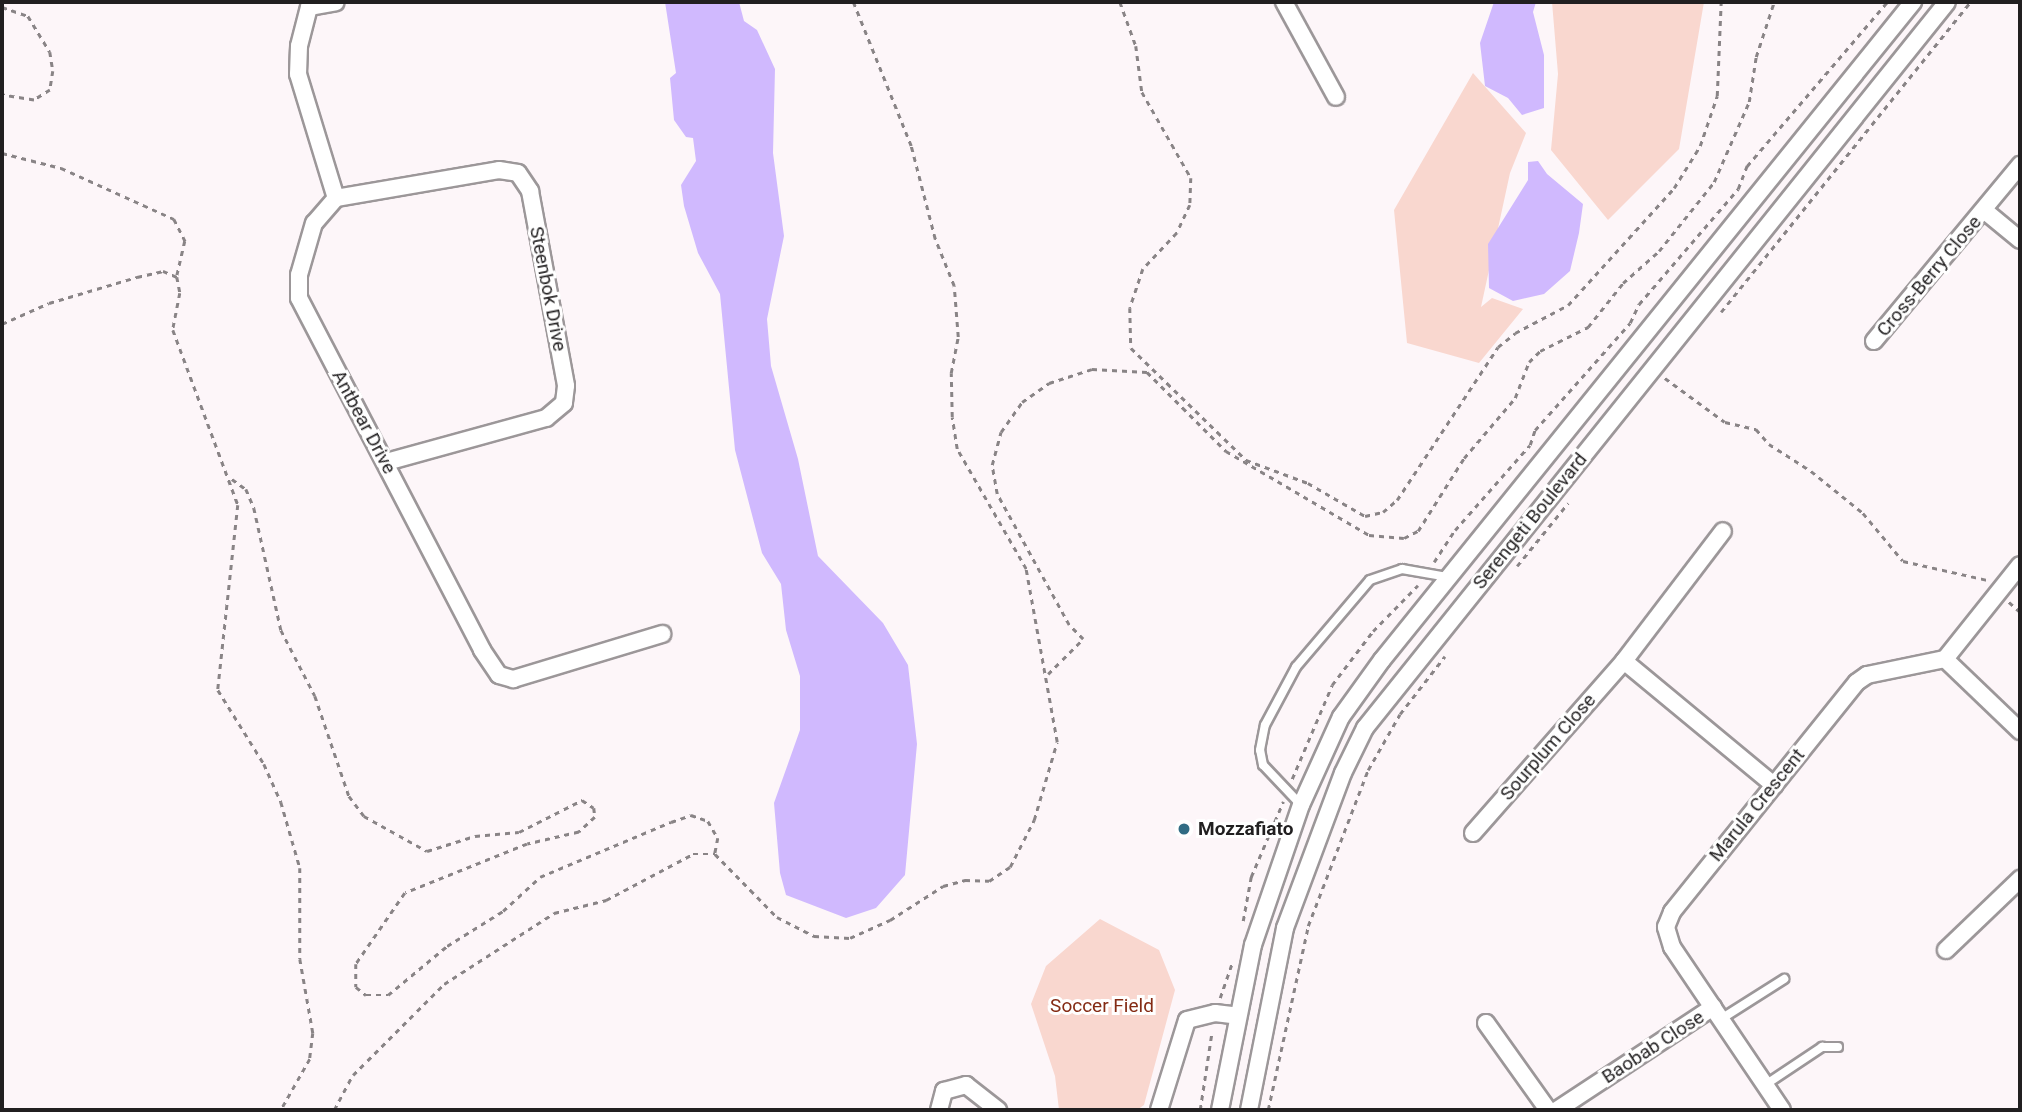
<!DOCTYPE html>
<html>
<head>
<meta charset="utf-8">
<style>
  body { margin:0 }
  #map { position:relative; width:2022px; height:1112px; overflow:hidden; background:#fdf6f9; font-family:Roboto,sans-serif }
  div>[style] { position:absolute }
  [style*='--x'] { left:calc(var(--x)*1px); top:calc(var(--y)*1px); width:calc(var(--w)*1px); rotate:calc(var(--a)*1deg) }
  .green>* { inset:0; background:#f9d7cf }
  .water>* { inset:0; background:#d0b9fe }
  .path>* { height:2.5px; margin-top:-1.25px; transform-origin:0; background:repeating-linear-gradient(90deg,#898486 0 5px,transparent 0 10px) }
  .roads { filter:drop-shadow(2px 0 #9c9799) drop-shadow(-2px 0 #9c9799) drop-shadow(0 2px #9c9799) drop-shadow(0 -2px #9c9799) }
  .lane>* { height:8px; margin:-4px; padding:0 4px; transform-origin:4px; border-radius:4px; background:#fff }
  .street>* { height:16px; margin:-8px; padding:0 8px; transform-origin:8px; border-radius:8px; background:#fff }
  .dots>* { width:19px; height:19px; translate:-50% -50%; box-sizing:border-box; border:4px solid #fff; border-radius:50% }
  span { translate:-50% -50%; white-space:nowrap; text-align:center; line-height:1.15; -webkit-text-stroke:6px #fff; paint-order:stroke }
  .street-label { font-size:19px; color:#211f20 }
  .poi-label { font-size:19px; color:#211f20; font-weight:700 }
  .left { translate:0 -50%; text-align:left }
  .park-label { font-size:19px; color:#842b14 }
  .frame { position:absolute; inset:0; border:4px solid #211f20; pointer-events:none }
</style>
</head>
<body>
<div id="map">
  <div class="green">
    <div style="clip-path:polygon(1552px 2px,1704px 2px,1679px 149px,1608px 220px,1551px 150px,1558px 74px)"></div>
    <div style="clip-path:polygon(1473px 73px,1526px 133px,1510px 173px,1481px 307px,1492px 298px,1523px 309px,1479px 363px,1407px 343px,1394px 210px)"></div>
    <div style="clip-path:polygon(1100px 919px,1159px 950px,1175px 990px,1144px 1105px,1137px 1110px,1059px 1110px,1055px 1076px,1031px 1004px,1046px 966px)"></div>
  </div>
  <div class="water">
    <div style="clip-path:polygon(665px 2px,739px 2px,744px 21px,757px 30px,775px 69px,773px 153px,784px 236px,767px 319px,771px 366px,798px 459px,818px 556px,883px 623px,908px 665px,917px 744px,905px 875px,876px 908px,846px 918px,786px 895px,780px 873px,774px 803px,800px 730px,800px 676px,786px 630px,781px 584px,762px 553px,735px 450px,720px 294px,698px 253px,684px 206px,681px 185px,696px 161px,693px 138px,686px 137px,674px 120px,670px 78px,676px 73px)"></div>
    <div style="clip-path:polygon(1494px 2px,1536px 2px,1533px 12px,1544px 55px,1544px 108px,1522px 115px,1508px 98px,1485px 86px,1480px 43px)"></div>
    <div style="clip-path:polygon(1538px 161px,1547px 174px,1583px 204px,1579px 233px,1570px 271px,1544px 294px,1513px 301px,1489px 288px,1488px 244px,1528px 180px,1528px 162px)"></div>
  </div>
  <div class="path">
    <div style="--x:1120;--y:2;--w:47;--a:70"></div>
    <div style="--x:1136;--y:46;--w:46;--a:82.6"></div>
    <div style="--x:1142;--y:92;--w:99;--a:60.3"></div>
    <div style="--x:1191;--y:178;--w:27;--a:92"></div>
    <div style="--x:1190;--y:205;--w:31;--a:115"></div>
    <div style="--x:1177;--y:233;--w:50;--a:133.4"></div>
    <div style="--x:1143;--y:269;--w:41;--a:108.4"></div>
    <div style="--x:1130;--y:308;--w:40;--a:88.6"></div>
    <div style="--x:1131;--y:348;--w:161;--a:44.2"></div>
    <div style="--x:1246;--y:460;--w:66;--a:20.4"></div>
    <div style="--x:1308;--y:483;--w:66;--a:30.1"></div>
    <div style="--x:1365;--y:516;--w:18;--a:-13"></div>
    <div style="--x:1383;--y:512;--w:18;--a:-41"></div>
    <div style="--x:1397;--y:500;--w:183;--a:-56.6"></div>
    <div style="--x:1498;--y:347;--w:22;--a:-39"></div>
    <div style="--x:1515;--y:333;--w:60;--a:-27.8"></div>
    <div style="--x:1568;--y:305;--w:158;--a:-47.8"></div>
    <div style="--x:1674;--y:188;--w:49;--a:-58.2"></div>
    <div style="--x:1700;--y:146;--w:53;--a:-71.2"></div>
    <div style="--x:1717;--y:96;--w:94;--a:-87.6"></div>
    <div style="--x:2;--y:7;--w:28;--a:19"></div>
    <div style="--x:28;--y:16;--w:42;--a:58.6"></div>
    <div style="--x:50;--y:52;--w:19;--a:81"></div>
    <div style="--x:53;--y:71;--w:19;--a:99"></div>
    <div style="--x:50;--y:90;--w:19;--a:148"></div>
    <div style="--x:34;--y:100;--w:32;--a:-171"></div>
    <div style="--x:2;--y:153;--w:61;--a:14.3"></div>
    <div style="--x:61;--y:168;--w:124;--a:24.3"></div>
    <div style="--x:174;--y:219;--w:25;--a:63"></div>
    <div style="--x:185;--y:241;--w:37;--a:103"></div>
    <div style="--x:1721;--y:312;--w:398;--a:-51.2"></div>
    <div style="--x:2;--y:324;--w:51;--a:-24.1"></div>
    <div style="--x:49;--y:303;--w:92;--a:-16.5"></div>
    <div style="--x:137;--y:277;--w:27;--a:-13"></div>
    <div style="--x:163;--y:271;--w:15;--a:23"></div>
    <div style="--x:177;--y:277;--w:16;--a:79"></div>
    <div style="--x:180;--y:293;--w:38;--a:101"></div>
    <div style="--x:173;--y:330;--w:187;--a:69.6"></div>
    <div style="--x:238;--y:505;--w:186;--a:96.2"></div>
    <div style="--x:218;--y:690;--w:87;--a:58.1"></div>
    <div style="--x:264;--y:764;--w:42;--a:65.9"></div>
    <div style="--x:281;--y:802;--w:69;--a:73.9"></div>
    <div style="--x:300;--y:868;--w:91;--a:90"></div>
    <div style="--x:300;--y:959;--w:75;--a:80"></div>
    <div style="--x:313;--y:1033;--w:26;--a:97"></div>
    <div style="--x:310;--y:1059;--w:59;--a:119.6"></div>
    <div style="--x:1665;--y:378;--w:74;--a:36.3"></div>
    <div style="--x:1725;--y:422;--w:32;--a:13"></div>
    <div style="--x:1756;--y:429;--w:20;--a:49"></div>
    <div style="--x:1769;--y:444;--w:50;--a:32.7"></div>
    <div style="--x:1811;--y:471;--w:67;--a:38.9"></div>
    <div style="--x:1863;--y:513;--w:62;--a:50.2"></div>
    <div style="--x:1903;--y:561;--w:86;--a:12.7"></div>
    <div style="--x:232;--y:479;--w:17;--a:36"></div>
    <div style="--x:246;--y:489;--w:21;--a:67"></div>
    <div style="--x:254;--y:508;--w:125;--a:77.5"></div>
    <div style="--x:281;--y:630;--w:74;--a:62.7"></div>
    <div style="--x:315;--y:696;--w:106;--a:71.2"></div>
    <div style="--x:349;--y:796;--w:25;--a:53"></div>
    <div style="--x:364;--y:816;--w:72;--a:29.1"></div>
    <div style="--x:427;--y:851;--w:50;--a:-17.4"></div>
    <div style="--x:475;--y:836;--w:44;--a:-5.2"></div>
    <div style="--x:519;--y:832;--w:71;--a:-26.9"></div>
    <div style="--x:582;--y:800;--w:14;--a:34"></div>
    <div style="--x:594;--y:808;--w:9;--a:84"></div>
    <div style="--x:595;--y:817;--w:22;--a:137"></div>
    <div style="--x:579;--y:832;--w:53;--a:167"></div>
    <div style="--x:527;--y:844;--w:131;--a:158.1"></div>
    <div style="--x:405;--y:893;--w:86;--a:124.6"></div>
    <div style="--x:356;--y:964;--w:23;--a:90"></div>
    <div style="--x:356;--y:987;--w:13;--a:39"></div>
    <div style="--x:366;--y:995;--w:22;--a:0"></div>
    <div style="--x:388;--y:995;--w:77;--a:-39.7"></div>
    <div style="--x:447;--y:946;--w:66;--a:-32"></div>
    <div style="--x:503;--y:911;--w:50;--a:-42.6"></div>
    <div style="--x:540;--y:877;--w:142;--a:-22.8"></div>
    <div style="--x:671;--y:822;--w:21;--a:-19"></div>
    <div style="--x:691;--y:815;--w:18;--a:19"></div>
    <div style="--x:708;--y:821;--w:20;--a:60"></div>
    <div style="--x:718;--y:838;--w:16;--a:101"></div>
    <div style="--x:1434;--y:562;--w:38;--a:-57"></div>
    <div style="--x:1455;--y:530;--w:113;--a:-48.6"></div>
    <div style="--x:1530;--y:445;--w:16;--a:-72"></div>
    <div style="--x:1535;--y:430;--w:143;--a:-48.4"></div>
    <div style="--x:1630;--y:323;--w:21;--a:-65"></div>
    <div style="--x:1639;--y:304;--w:152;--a:-49.3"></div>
    <div style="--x:1738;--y:189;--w:25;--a:-69"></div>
    <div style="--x:1747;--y:166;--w:216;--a:-49.5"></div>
    <div style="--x:1517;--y:566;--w:81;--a:-51"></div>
    <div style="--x:2009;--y:602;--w:15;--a:42"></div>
    <div style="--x:1048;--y:674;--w:49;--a:-45"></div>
    <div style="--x:1083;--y:639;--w:20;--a:-135"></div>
    <div style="--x:1069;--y:625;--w:149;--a:-118.8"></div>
    <div style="--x:997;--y:494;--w:29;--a:-100"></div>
    <div style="--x:992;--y:465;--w:34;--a:-75"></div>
    <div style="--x:1001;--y:432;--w:37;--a:-55"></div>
    <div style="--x:1022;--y:402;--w:33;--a:-35"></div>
    <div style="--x:1049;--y:383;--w:45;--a:-18"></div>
    <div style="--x:1092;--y:369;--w:55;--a:3.1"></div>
    <div style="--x:1147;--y:372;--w:112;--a:45"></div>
    <div style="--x:1226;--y:451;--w:166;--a:30.4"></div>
    <div style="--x:1369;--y:535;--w:35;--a:5"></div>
    <div style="--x:1404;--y:538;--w:16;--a:-27"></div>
    <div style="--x:1418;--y:531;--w:86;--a:-57.8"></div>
    <div style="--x:1464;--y:458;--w:79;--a:-49.6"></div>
    <div style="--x:1515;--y:398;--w:39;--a:-69"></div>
    <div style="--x:1529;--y:362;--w:16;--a:-45"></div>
    <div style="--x:1540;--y:351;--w:54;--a:-26.6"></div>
    <div style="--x:1588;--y:327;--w:56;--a:-51.5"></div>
    <div style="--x:1623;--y:283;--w:48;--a:-41.6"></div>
    <div style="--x:1659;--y:251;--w:88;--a:-51.4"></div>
    <div style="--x:1714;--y:182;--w:87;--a:-66.4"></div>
    <div style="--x:1749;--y:102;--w:46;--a:-81.2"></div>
    <div style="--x:1756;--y:57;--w:58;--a:-71.9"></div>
    <div style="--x:1292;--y:779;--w:102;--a:-66.9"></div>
    <div style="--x:1332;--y:685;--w:68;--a:-52.8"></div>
    <div style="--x:1373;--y:631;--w:64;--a:-45.6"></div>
    <div style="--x:1243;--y:921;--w:45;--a:-79.7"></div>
    <div style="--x:1251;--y:877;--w:82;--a:-66.9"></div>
    <div style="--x:1220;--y:998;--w:36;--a:-71"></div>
    <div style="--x:334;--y:1110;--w:40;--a:-62"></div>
    <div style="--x:353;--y:1075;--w:129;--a:-45"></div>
    <div style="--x:444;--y:984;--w:131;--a:-32.8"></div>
    <div style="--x:554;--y:913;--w:54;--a:-14"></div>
    <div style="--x:606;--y:900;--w:98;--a:-27.9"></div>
    <div style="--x:693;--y:854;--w:22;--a:0"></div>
    <div style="--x:715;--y:854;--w:88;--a:45.5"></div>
    <div style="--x:777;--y:917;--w:42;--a:27.2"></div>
    <div style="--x:814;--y:936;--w:36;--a:3"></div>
    <div style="--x:850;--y:938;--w:44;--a:-24.2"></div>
    <div style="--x:890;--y:920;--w:63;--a:-32.7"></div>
    <div style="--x:943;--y:886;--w:23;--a:-15"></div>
    <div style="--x:965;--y:880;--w:24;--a:2"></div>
    <div style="--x:989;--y:881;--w:25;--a:-34"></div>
    <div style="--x:1010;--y:867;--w:53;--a:-62.9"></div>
    <div style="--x:1034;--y:820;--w:81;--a:-73.6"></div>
    <div style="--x:1057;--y:742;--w:176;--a:-100.2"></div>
    <div style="--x:1026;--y:569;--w:138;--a:-119.9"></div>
    <div style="--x:957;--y:449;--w:32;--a:-99"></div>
    <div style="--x:952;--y:417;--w:44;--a:-91.3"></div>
    <div style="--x:951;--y:373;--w:37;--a:-79"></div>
    <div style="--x:958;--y:337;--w:51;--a:-94.5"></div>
    <div style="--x:954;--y:286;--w:51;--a:-112"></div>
    <div style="--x:935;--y:239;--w:96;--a:-104.5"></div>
    <div style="--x:911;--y:146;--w:155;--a:-111.9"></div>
    <div style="--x:1200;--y:1110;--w:80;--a:-81.4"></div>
    <div style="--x:1268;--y:1110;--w:188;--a:-77.7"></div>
    <div style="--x:1308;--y:926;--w:167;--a:-69"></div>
    <div style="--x:1368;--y:770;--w:64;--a:-60.3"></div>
    <div style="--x:1400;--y:714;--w:73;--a:-52.2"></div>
  </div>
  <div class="roads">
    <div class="lane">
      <div style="--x:1301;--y:805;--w:55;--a:-133.5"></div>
      <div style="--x:1263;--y:765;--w:15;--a:-101"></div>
      <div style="--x:1260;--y:750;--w:25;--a:-79"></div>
      <div style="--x:1265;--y:725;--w:66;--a:-61.9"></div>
      <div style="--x:1296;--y:667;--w:114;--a:-49.6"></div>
      <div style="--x:1370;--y:580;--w:34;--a:-19"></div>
      <div style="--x:1402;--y:569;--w:47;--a:9.9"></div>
      <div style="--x:1721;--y:1019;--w:75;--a:-32.4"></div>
      <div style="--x:1765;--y:1085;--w:69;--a:-33.7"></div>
      <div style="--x:1822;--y:1047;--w:16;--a:0"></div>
    </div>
    <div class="street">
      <div style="--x:1284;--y:2;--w:108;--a:61.3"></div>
      <div style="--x:309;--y:7;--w:40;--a:104.4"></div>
      <div style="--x:299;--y:46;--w:28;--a:92"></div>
      <div style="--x:298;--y:74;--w:130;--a:73"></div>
      <div style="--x:336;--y:198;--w:33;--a:131"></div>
      <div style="--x:314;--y:223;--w:54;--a:106.1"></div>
      <div style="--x:299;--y:275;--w:23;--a:90"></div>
      <div style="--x:299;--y:298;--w:397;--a:62.5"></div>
      <div style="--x:482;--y:650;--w:30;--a:56"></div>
      <div style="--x:499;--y:675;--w:15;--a:16"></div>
      <div style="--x:513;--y:679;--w:156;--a:-16.8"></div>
      <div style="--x:309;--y:7;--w:27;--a:-10"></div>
      <div style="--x:336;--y:198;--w:165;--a:-9.7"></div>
      <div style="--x:499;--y:170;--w:19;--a:9"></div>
      <div style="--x:518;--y:173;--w:22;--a:56"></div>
      <div style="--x:530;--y:191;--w:198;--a:79.5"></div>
      <div style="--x:566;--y:386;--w:17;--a:97"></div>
      <div style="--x:564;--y:403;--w:23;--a:140"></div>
      <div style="--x:546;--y:418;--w:166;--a:164.6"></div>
      <div style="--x:1985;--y:211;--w:45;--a:39.6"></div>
      <div style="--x:1874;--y:341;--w:229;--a:-50.3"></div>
      <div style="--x:1945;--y:659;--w:104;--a:43.8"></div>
      <div style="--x:1624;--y:661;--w:195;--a:39.6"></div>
      <div style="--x:1473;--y:833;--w:229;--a:-48.7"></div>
      <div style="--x:1624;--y:661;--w:163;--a:-52.7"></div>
      <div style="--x:1946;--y:950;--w:103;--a:-43.8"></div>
      <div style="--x:1486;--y:1023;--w:107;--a:54.5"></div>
      <div style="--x:939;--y:1110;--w:20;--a:-75"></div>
      <div style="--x:944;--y:1091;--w:23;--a:-15"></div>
      <div style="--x:966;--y:1085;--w:41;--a:38"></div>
      <div style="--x:1159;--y:1110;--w:94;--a:-72.7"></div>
      <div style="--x:1187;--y:1020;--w:29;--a:-14"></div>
      <div style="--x:1215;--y:1013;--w:23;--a:7"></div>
      <div style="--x:1220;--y:1110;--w:168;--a:-78.7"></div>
      <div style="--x:1253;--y:945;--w:148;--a:-71.1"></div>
      <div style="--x:1301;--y:805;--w:97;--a:-65.6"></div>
      <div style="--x:1341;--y:717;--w:70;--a:-54.3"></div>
      <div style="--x:1382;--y:660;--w:846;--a:-51.1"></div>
      <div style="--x:1249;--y:1110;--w:186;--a:-78.8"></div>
      <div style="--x:1285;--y:928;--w:165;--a:-69.5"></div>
      <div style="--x:1343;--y:773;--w:50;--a:-63.9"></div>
      <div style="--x:1365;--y:728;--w:930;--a:-51.28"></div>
      <div style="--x:1557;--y:1110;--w:187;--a:-33.4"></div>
      <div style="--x:1782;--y:1110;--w:197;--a:-124"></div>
      <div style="--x:1672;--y:947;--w:21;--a:-107"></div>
      <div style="--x:1666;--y:927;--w:16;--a:-68"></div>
      <div style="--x:1672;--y:912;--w:295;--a:-51.2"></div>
      <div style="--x:1857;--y:682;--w:12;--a:-35"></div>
      <div style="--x:1867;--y:675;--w:80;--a:-11.6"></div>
      <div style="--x:1945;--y:659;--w:120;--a:-51.4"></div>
    </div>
  </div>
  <div class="dots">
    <div style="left:1184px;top:829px;background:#316c84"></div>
  </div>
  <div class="street-label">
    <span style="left:1929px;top:276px;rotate:-50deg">Cross-Berry Close</span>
    <span style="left:548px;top:289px;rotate:79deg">Steenbok Drive</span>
    <span style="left:364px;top:422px;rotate:62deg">Antbear Drive</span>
    <span style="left:1530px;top:521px;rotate:-51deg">Serengeti Boulevard</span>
    <span style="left:1548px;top:747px;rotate:-49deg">Sourplum Close</span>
    <span style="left:1757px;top:805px;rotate:-51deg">Marula Crescent</span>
    <span style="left:1653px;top:1047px;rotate:-33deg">Baobab Close</span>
  </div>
  <div class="poi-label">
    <span class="left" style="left:1198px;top:829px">Mozzafiato</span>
  </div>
  <div class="park-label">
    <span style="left:1102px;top:1006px">Soccer Field</span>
  </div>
  <div class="frame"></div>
</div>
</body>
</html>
